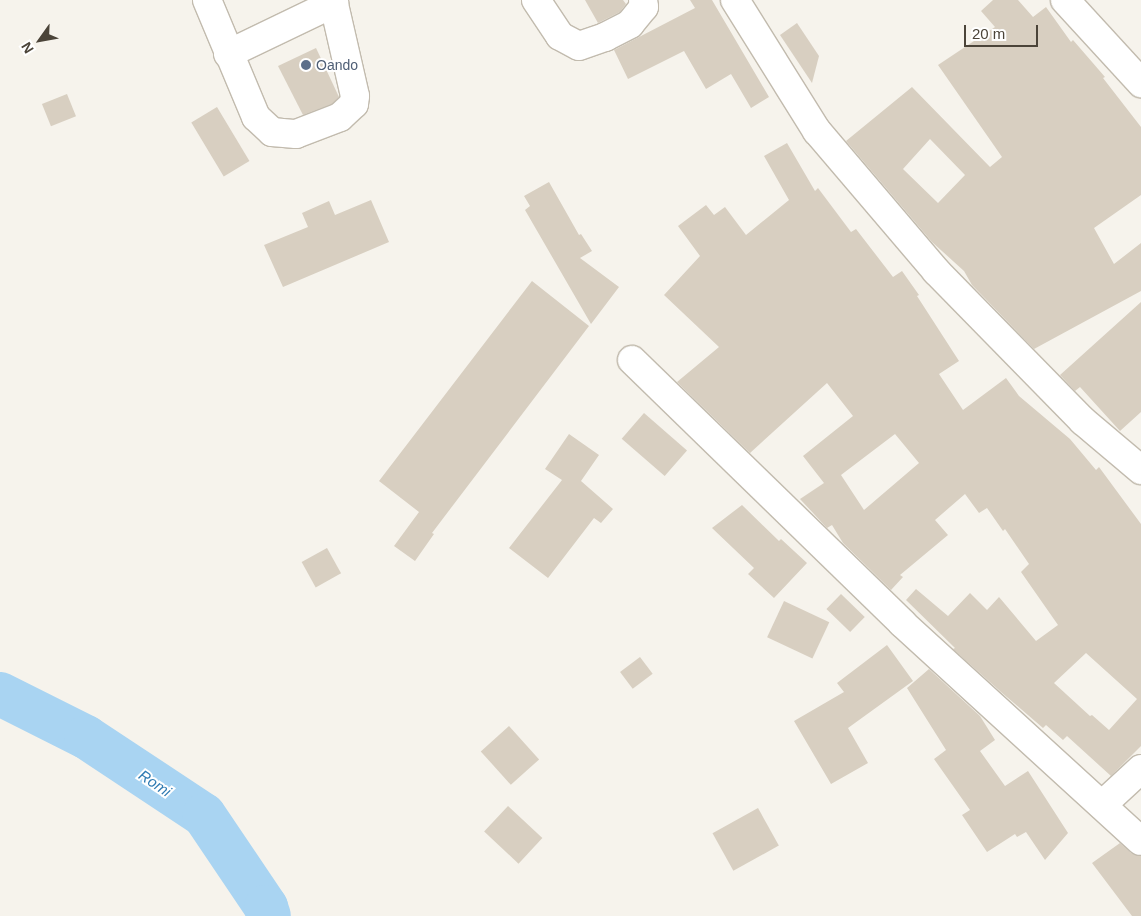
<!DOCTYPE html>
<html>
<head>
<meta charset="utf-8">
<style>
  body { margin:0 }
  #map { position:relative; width:1141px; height:916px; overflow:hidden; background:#f6f3ec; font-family:Arial,sans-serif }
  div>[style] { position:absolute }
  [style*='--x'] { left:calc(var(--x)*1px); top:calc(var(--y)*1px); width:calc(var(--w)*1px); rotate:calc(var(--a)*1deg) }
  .river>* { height:44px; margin:-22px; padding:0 22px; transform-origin:22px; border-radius:22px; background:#a9d4f2 }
  .building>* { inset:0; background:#d8cfc1; transform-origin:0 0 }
  .roads { filter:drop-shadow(1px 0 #c2bbae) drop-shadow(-1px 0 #c2bbae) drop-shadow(0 1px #c2bbae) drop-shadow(0 -1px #c2bbae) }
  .minor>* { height:28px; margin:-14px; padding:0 14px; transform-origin:14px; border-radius:14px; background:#fff }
  .dots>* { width:14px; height:14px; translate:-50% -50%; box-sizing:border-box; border:2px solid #fff; border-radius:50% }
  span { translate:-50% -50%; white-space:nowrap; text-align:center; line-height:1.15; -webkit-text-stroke:4px #fff; paint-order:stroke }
  .service-label { font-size:14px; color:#4e5e75 }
  .left { translate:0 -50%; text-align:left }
  .water-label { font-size:15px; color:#2e7ab2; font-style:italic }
  .north { position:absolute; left:15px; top:15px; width:50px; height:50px; -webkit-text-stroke:4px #fff; paint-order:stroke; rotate:238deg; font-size:14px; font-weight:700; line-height:20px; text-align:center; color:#4b4439 }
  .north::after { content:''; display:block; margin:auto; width:18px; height:22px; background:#4b4439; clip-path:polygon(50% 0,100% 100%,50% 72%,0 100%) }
  .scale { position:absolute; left:964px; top:25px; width:74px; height:22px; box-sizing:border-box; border:2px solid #4b4439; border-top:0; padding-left:6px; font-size:15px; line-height:18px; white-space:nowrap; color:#4b4439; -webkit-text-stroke:4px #fff; paint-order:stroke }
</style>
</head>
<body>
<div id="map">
  <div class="river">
    <div style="--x:0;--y:694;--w:96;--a:26.6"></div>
    <div style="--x:86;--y:737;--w:141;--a:33.5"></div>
    <div style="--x:204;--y:815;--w:111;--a:56"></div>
    <div style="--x:266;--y:907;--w:9;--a:72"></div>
  </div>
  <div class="building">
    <div style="clip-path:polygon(585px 0,623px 0,626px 4px,620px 12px,598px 23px)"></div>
    <div style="clip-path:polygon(690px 0,712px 0,769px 97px,751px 108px,731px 74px,706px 89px,684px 51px,628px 79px,614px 50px,695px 8px)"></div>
    <div style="clip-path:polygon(evenodd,993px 0,1018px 0,1033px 17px,1046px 7px,1071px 42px,1073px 40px,1105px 77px,1103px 78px,1141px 127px,1141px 195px,1094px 228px,1114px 264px,1141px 243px,1141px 291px,1034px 349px,972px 285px,964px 271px,932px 242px,846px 141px,912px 87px,990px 167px,1002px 157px,938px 65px,995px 27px,981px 11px,993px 0,930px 139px,965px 175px,938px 203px,903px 169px,930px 139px)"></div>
    <div style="clip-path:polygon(797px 23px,819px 56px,812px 83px,780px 35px)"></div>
    <div style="clip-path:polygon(316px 48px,339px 97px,332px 104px,303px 115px,278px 66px)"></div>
    <div style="left:67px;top:94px;width:24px;height:27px;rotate:68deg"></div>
    <div style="left:217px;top:107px;width:63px;height:30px;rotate:59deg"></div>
    <div style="clip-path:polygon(evenodd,787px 143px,815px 191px,818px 188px,851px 232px,856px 229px,893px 277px,902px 271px,919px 295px,917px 296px,959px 361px,939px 374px,963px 410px,1006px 378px,1019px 396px,1070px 439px,1096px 470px,1099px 467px,1141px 524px,1141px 746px,1111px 776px,1067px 736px,1063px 740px,1046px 725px,1043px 728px,1001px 692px,953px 649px,955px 648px,906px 600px,916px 589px,948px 616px,970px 593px,987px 610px,999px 597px,1036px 641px,1058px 625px,1021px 572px,1029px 564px,1005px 529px,1003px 531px,987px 508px,979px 513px,965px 494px,935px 520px,948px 535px,900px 575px,903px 577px,891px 590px,843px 543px,832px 525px,827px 528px,800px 499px,824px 483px,803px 456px,853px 416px,827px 383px,750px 453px,677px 382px,719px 347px,664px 295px,700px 256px,678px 226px,706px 205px,714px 215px,725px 207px,746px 235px,789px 200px,764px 156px,787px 143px,895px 434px,919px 463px,864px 510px,841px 475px,895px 434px,787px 143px,1086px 653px,1137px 699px,1109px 730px,1092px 715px,1090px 716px,1054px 683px,1086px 653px)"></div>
    <div style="clip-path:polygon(549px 182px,579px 235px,581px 234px,592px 251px,580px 258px,619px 287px,591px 324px,525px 210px,530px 206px,524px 196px)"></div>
    <div style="clip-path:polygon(371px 200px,389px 242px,283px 287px,264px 245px,308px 227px,302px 213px,329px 201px,335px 215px)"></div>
    <div style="clip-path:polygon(532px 281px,589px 326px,432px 533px,434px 534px,415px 561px,394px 546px,419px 512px,379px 481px)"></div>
    <div style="clip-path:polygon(1141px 302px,1141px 412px,1120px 431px,1080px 387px,1075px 391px,1060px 375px)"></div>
    <div style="left:644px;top:413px;width:57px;height:34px;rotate:41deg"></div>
    <div style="clip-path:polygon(569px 434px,599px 455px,581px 481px,613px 509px,601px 523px,594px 518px,548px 578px,509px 548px,562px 480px,545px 469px)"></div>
    <div style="clip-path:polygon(742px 505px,779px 541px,781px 539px,807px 563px,774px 598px,748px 574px,754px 568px,712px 528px)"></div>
    <div style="left:327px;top:548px;width:29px;height:29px;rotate:61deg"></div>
    <div style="left:841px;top:594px;width:33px;height:21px;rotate:44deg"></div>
    <div style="left:784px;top:601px;width:50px;height:40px;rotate:25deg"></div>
    <div style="clip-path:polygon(887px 645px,913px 681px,848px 728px,868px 763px,831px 784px,794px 721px,844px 692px,837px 683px)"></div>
    <div style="left:640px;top:657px;width:21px;height:25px;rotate:53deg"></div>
    <div style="clip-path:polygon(929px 669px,980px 716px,995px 740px,980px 751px,1005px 786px,1028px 771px,1068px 833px,1045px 860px,1026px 832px,1017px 837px,1015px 834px,987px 852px,962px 815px,970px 810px,934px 759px,946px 750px,907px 688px)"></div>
    <div style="left:509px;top:726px;width:45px;height:38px;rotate:48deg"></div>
    <div style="left:508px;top:806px;width:47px;height:35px;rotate:43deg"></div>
    <div style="left:758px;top:808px;width:43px;height:52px;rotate:61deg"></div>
    <div style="clip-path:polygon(1120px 843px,1131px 853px,1141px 856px,1141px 916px,1132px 916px,1092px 863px)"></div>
  </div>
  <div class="roads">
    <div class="minor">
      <div style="--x:207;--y:0;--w:127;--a:67.3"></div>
      <div style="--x:256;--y:117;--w:22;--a:43"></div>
      <div style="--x:272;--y:132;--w:24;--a:5"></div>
      <div style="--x:296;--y:134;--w:47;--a:-21.1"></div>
      <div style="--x:340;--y:117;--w:19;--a:-43"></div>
      <div style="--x:354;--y:104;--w:8;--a:-83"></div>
      <div style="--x:355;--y:96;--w:98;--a:-102.9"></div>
      <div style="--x:536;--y:0;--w:43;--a:56.3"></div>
      <div style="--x:560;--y:36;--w:21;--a:28"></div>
      <div style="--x:579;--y:46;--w:28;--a:-19"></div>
      <div style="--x:605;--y:37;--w:28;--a:-27"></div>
      <div style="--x:630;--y:24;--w:22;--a:-51"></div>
      <div style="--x:644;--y:7;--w:7;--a:-98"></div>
      <div style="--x:735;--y:0;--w:155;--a:58"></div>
      <div style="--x:817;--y:131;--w:184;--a:49.6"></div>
      <div style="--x:936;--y:271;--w:210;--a:45.6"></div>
      <div style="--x:1083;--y:421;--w:76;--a:40.2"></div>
      <div style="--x:1065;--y:0;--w:113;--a:47.5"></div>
      <div style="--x:228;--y:54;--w:118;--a:-25.7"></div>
      <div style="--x:632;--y:360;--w:377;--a:44.2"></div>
      <div style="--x:902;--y:623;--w:323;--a:42.4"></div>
      <div style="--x:1102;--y:805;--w:53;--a:-42.7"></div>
    </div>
  </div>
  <div class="dots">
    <div style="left:306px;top:65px;background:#5c6f8a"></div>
  </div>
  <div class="service-label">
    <span class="left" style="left:316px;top:65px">Oando</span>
  </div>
  <div class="water-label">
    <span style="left:155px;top:783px;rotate:34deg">Romi</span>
  </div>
  <div class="north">N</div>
  <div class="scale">20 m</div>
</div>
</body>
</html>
